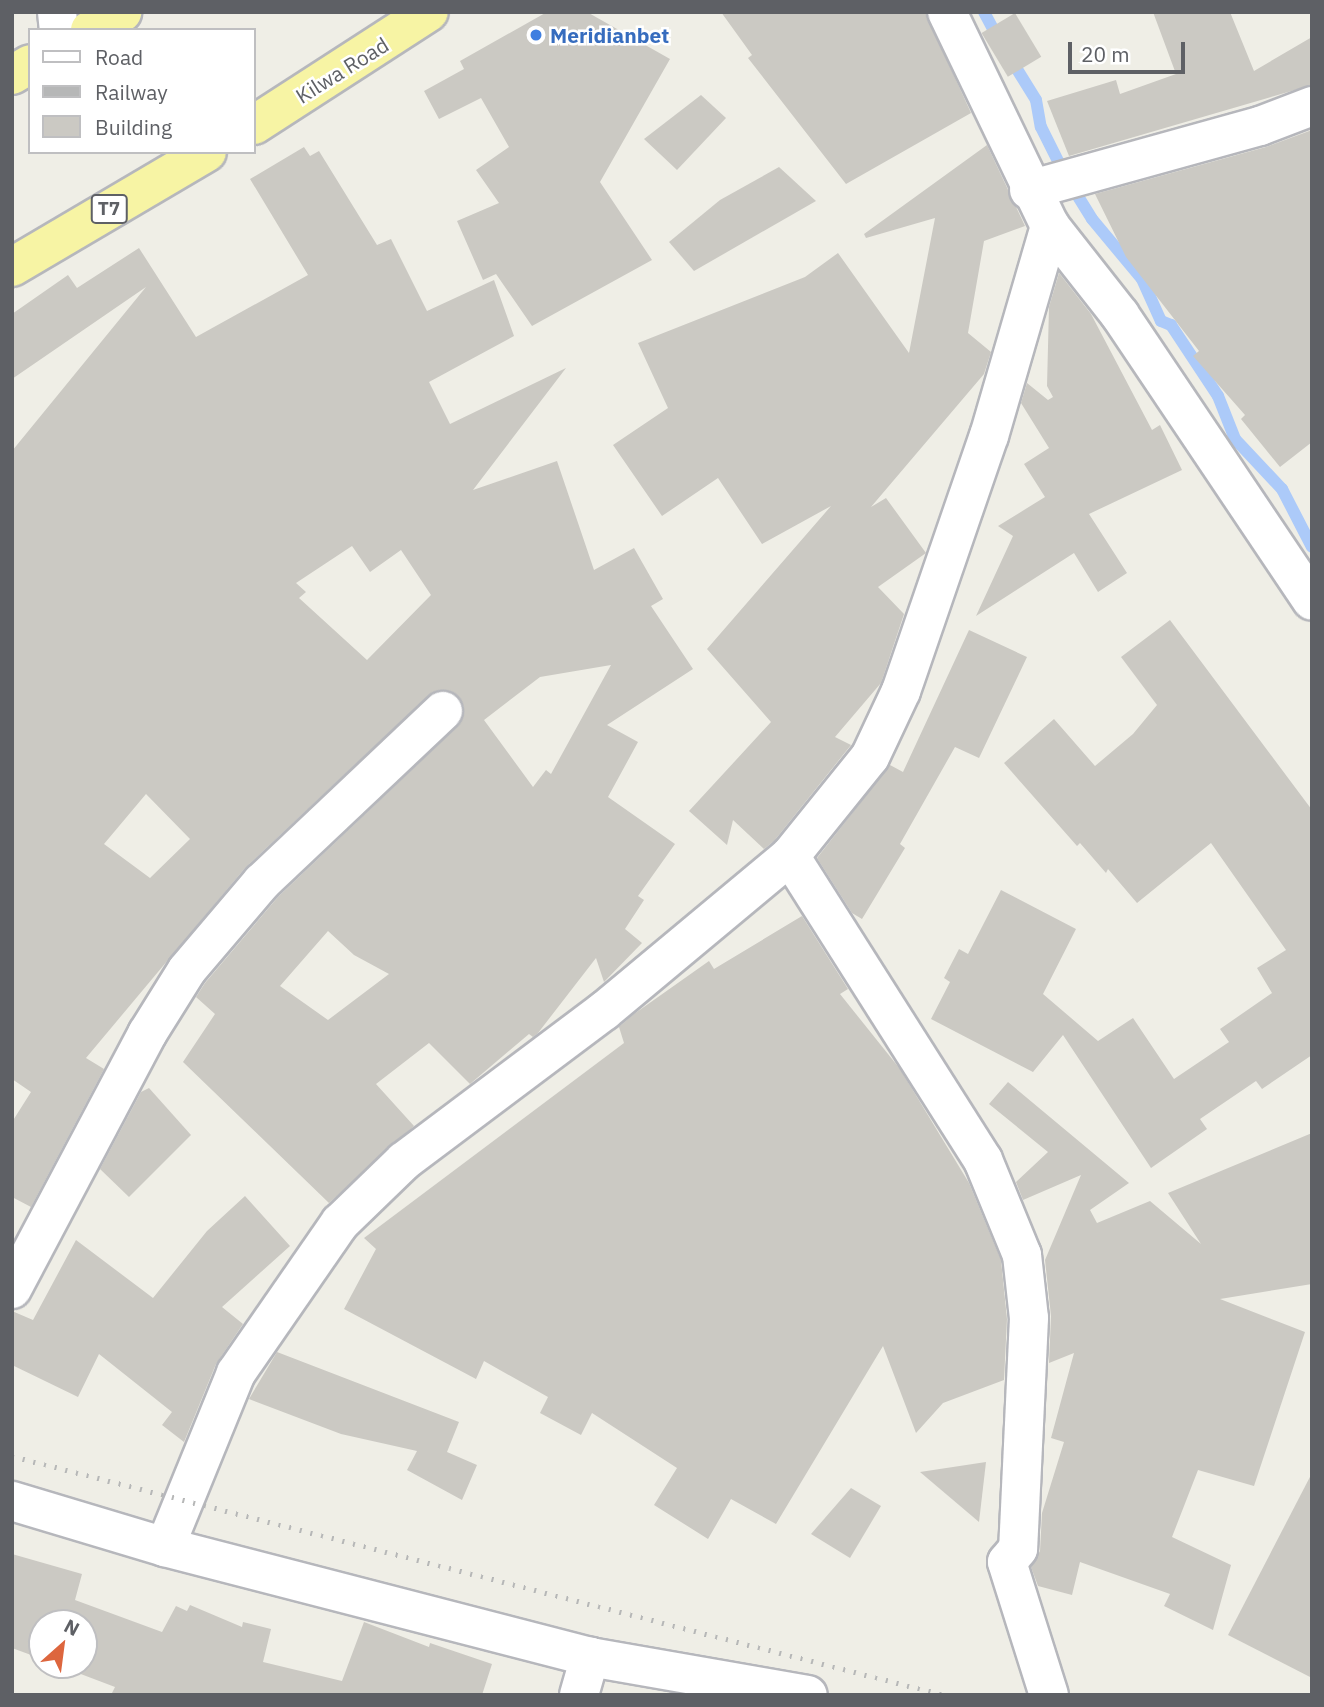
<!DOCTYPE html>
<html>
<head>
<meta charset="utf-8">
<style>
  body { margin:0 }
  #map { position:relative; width:1324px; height:1707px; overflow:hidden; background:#efeee6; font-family:"IBM Plex Sans",sans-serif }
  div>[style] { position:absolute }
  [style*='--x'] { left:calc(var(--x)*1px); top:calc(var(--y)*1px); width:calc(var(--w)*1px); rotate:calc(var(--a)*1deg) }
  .stream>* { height:12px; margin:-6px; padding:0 6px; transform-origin:6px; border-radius:6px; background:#accaf9 }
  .building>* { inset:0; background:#cbc9c3; transform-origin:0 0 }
  .roads { filter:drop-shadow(2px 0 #b6b7bc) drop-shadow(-2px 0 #b6b7bc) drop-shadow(0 2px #b6b7bc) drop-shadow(0 -2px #b6b7bc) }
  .minor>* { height:38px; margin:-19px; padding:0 19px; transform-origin:19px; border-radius:19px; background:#fff }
  .trunk>* { height:38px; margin:-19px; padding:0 19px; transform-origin:19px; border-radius:19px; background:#f7f4a4 }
  .rail>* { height:5px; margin-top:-2.5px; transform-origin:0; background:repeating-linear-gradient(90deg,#b6b7b7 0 2px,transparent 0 11px) }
  .dots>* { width:19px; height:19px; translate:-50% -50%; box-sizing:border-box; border:4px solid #fff; border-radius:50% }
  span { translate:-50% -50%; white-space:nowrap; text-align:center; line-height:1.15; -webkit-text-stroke:5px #fff; paint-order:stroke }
  .shield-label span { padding:2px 5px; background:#fff; border:2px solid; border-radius:5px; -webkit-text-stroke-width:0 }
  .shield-label { font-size:19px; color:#5e6065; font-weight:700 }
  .shop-label { font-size:21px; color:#366cbe; font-weight:700 }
  .left { translate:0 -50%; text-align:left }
  .street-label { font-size:21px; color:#5e6065 }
  .frame { position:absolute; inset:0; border:14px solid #5e6065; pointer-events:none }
  .legend { position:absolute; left:28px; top:28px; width:228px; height:126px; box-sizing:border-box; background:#fff; border:2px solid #bfbfc1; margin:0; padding:9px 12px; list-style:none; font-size:21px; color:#5e6065 }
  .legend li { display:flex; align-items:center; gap:14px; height:35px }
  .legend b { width:35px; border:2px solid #bfbfc1 }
  .north { position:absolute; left:28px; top:1609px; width:70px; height:70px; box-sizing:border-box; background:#fff; border:2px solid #bfbfc1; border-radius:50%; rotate:28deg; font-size:19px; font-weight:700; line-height:28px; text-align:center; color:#5e6065 }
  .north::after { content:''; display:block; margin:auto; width:24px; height:32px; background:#dd663e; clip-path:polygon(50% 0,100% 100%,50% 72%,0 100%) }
  .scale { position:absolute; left:1068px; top:42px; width:117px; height:32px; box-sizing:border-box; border:4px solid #5e6065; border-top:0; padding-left:9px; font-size:21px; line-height:24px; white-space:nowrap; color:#5e6065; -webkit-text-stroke:5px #fff; paint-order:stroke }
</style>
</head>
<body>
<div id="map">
  <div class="stream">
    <div style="--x:984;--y:12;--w:32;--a:62"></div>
    <div style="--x:1010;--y:58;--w:49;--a:58.2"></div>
    <div style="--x:1036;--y:100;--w:27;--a:80"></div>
    <div style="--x:1041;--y:127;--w:56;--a:63.4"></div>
    <div style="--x:1066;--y:177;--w:49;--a:58.2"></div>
    <div style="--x:1092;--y:219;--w:78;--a:50.2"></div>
    <div style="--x:1142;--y:279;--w:46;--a:65.7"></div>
    <div style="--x:1161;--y:321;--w:11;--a:22"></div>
    <div style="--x:1171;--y:325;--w:85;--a:56.5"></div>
    <div style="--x:1218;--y:396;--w:46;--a:68.4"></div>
    <div style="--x:1235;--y:439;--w:69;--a:46.8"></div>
    <div style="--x:1282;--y:489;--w:65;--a:62.7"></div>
  </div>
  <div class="building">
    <div style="clip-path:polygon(547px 12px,587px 12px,670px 59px,600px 182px,652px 260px,532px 326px,496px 274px,483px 280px,457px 221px,499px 203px,476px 170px,509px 147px,481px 98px,439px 119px,424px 91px,464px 69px,460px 61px)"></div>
    <div style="clip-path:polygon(721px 12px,925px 12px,971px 113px,846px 184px,748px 58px,752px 55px)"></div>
    <div style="clip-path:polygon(1153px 12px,1230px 12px,1254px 71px,1312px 37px,1312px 85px,1069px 156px,1047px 101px,1116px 80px,1120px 94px,1176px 74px)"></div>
    <div style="left:1015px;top:13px;width:51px;height:39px;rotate:59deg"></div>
    <div style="clip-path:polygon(701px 95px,726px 118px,677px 170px,644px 139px)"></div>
    <div style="clip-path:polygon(1312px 130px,1312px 442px,1280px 467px,1241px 419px,1245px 415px,1193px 356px,1199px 351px,1126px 257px,1095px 194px,1266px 147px)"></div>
    <div style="clip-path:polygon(987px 145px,1025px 226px,984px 241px,968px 333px,991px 352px,984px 374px,871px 507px,886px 498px,926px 553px,878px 587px,904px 614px,881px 683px,835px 737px,851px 745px,774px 841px,764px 849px,733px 820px,727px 845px,689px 811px,771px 722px,707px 649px,831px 506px,762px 544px,718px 478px,662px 516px,613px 445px,668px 408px,638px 343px,805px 277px,838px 253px,909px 353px,935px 218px,866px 238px,864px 234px)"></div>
    <div style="clip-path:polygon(evenodd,304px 147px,310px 156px,319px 151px,377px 245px,391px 239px,427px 311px,494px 280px,514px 336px,429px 382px,450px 424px,566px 368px,473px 490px,557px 461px,594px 570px,634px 548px,663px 599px,651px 606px,693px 669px,607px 725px,638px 742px,608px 797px,675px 844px,638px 896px,644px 900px,625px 929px,642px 943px,604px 982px,596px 958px,538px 1033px,533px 1037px,529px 1034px,470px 1084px,429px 1043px,376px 1084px,414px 1126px,329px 1203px,183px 1062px,215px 1014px,196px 997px,205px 983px,278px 897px,458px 726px,464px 707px,458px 696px,439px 690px,429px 695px,245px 868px,86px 1058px,104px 1069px,31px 1207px,12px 1197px,12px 1122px,31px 1092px,12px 1079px,12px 451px,146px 287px,12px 379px,12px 314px,68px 275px,77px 288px,139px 248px,196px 337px,308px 275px,250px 179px,304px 147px,352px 546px,370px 572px,401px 550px,431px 595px,367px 660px,299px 598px,306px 592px,296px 583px,352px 546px,304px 147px,611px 665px,551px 774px,546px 770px,533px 787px,484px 720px,540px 677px,611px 665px,304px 147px,146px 794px,190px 839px,150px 878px,104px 844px,146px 794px,304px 147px,328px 931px,354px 955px,389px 974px,328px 1020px,280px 986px,328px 931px)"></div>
    <div style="clip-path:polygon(779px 167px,816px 201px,694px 271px,669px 242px,720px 200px)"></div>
    <div style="clip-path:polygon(1059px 273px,1091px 314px,1152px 430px,1160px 425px,1182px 470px,1089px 514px,1127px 573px,1098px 592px,1074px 553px,976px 616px,1013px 536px,998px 526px,1045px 497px,1024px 464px,1049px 448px,1021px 403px,1027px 383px,1048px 400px,1053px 397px,1047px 386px,1049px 307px)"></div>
    <div style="clip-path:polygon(1170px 620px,1312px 810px,1312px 1055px,1262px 1089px,1256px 1081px,1200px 1119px,1207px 1129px,1151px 1168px,1063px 1035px,1033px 1072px,931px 1019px,950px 982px,944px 978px,959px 949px,968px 954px,1001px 890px,1076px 929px,1043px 994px,1098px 1041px,1133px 1018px,1174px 1079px,1229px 1042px,1220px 1029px,1272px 993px,1257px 968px,1286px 950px,1211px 843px,1137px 903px,1108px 869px,1106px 873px,1080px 843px,1077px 846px,1004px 763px,1054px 719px,1095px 766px,1133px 734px,1157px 705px,1121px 657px)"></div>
    <div style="clip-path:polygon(969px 630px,1027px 657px,979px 758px,955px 747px,900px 844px,905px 848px,862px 919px,852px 913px,817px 858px,890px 765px,903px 772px)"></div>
    <div style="clip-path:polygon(802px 916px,848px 989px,840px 994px,900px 1069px,969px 1183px,1001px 1260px,1007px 1319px,1004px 1380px,943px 1403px,916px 1433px,883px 1346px,776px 1524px,731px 1499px,708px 1539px,654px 1505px,677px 1468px,592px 1413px,581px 1435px,540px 1413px,548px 1397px,484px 1361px,476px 1379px,344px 1309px,376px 1249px,364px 1238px,624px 1043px,619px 1027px,634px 1014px,709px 961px,714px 969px)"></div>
    <div style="clip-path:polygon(1008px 1082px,1129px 1183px,1090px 1210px,1097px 1223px,1150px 1201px,1201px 1244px,1168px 1193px,1312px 1133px,1312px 1284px,1220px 1299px,1305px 1332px,1254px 1486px,1198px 1470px,1172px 1537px,1231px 1565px,1213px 1630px,1164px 1606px,1170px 1594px,1080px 1562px,1072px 1595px,1038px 1586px,1031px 1567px,1040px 1551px,1042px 1513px,1064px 1442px,1051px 1438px,1074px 1353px,1049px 1363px,1051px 1316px,1045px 1260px,1081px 1175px,1023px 1200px,1016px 1182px,1048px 1152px,989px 1104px)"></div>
    <div style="clip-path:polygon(149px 1088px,191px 1135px,129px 1197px,100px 1169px,141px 1092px)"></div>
    <div style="clip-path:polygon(245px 1196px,290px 1246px,222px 1307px,243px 1324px,216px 1364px,184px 1442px,162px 1425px,172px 1412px,99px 1354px,78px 1397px,12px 1365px,12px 1311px,33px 1320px,76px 1240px,153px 1298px,207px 1231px)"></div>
    <div style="clip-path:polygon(277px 1352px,459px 1422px,447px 1452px,477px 1465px,462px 1500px,407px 1470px,417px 1451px,341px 1434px,249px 1399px)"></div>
    <div style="clip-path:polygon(986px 1462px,979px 1522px,920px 1472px)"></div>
    <div style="clip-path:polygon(1312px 1473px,1312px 1678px,1228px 1635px)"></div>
    <div style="clip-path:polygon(851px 1488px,881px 1506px,850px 1558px,811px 1534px)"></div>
    <div style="clip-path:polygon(12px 1554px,82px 1574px,75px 1600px,162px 1632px,176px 1606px,187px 1611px,190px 1605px,242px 1627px,243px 1622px,271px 1629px,263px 1662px,342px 1681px,364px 1622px,429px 1647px,430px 1643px,492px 1664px,482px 1695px,111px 1695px,115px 1687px,57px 1665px,84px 1665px,84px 1623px,42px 1623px,42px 1659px,12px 1648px)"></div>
  </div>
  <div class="roads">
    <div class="minor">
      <div style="--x:57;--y:12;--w:18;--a:84"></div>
      <div style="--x:947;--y:12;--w:237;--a:64.3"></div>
      <div style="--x:1050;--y:226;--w:113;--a:51.8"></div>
      <div style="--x:1120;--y:315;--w:344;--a:56.1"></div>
      <div style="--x:1029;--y:190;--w:240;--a:-15.5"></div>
      <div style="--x:1260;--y:126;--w:56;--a:-21"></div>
      <div style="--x:790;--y:856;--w:360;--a:57.6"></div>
      <div style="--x:983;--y:1160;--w:103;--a:67.7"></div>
      <div style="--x:1022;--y:1255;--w:63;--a:83.7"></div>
      <div style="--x:1029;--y:1318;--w:231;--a:92.7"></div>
      <div style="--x:1018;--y:1549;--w:17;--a:130"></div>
      <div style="--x:1007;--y:1562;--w:139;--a:72.5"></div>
      <div style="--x:12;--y:1289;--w:289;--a:-62.1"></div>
      <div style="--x:147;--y:1034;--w:75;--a:-58"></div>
      <div style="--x:187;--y:970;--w:116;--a:-49.6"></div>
      <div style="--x:262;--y:882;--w:249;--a:-43.4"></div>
      <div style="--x:12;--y:1501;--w:160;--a:16.7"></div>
      <div style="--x:165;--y:1547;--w:439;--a:14.5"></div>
      <div style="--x:590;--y:1657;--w:221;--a:9.9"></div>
      <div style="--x:165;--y:1547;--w:188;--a:-67.8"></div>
      <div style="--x:236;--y:1373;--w:183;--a:-55.3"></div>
      <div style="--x:340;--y:1223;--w:89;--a:-44.1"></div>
      <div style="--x:404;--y:1161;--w:250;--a:-36.9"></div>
      <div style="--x:604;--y:1011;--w:242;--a:-39.8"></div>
      <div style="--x:790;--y:856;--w:127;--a:-51.1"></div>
      <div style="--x:870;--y:757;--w:73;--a:-64.8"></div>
      <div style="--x:901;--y:691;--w:270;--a:-71"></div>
      <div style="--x:989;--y:436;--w:219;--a:-73.8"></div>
      <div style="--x:579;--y:1695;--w:40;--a:-74"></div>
    </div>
    <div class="trunk">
      <div style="--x:90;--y:30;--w:37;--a:-29"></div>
      <div style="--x:12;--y:75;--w:21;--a:-31"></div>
      <div style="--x:254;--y:125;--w:208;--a:-32.9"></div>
      <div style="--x:12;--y:267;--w:226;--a:-30.5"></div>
    </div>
  </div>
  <div class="rail">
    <div style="--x:12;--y:1456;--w:962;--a:14.38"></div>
  </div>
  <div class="dots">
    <div style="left:536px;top:35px;background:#3f7fe0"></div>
  </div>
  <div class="shield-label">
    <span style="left:109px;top:209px">T7</span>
  </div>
  <div class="shop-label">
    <span class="left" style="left:550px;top:35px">Meridianbet</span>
  </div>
  <div class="street-label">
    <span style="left:342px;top:70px;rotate:-32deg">Kilwa Road</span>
  </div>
  <div class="frame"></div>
  <ul class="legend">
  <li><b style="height:9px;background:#fff"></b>Road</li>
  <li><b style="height:9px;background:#b6b7b7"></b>Railway</li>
  <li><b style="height:19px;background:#cbc9c3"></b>Building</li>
  </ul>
  <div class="north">N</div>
  <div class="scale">20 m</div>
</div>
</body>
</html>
